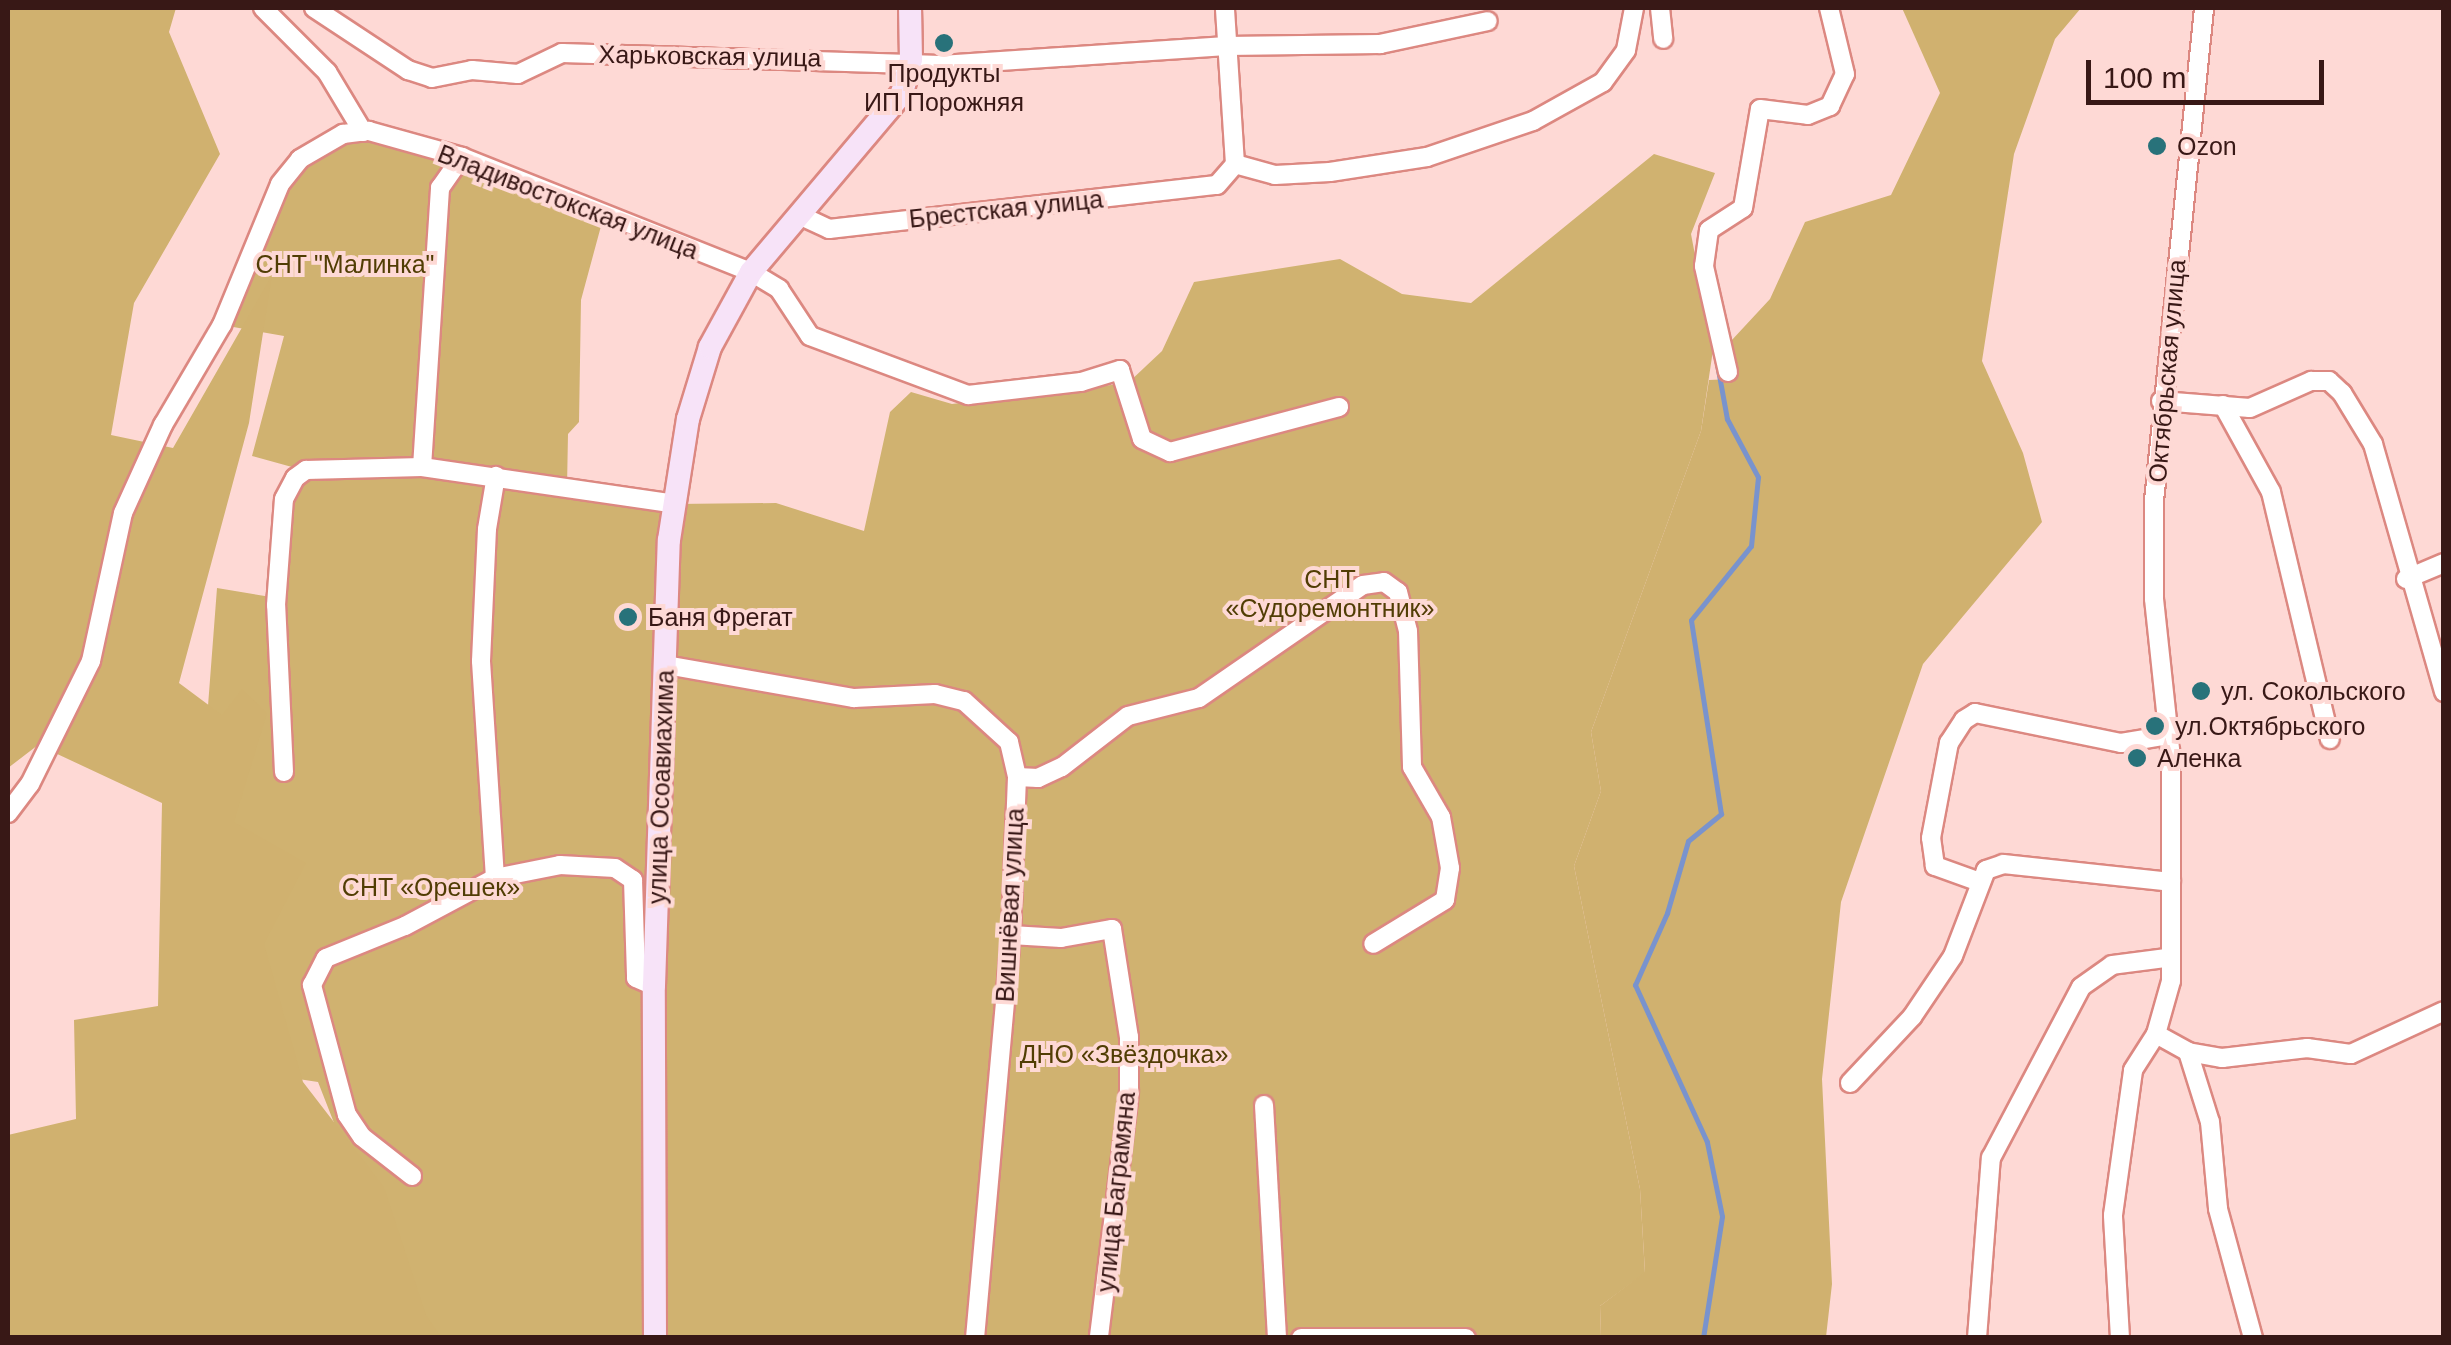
<!DOCTYPE html>
<html>
<head>
<meta charset="utf-8">
<style>
  body { margin:0 }
  #map { position:relative; width:2451px; height:1345px; overflow:hidden; background:#fed9d5; font-family:Arial,sans-serif }
  div>[style] { position:absolute }
  [style*='--x'] { left:calc(var(--x)*1px); top:calc(var(--y)*1px); width:calc(var(--w)*1px); rotate:calc(var(--a)*1deg) }
  .green>* { inset:0; background:#d0b270 }
  .forest>* { inset:0; background:#d0b16f }
  .stream>* { height:5px; margin:-2.5px; padding:0 2.5px; transform-origin:2.5px; border-radius:2.5px; background:#7993cd }
  .roads { filter:drop-shadow(2px 0 #dc8881) drop-shadow(-2px 0 #dc8881) drop-shadow(0 2px #dc8881) drop-shadow(0 -2px #dc8881) }
  .street>* { height:18px; margin:-9px; padding:0 9px; transform-origin:9px; border-radius:9px; background:#fff }
  .secondary>* { height:22px; margin:-11px; padding:0 11px; transform-origin:11px; border-radius:11px; background:#f7e3f8 }
  .dots>* { width:28px; height:28px; translate:-50% -50%; box-sizing:border-box; border:5px solid #fed9d5; border-radius:50% }
  span { translate:-50% -50%; white-space:nowrap; text-align:center; line-height:1.15; -webkit-text-stroke:8px #fed9d5; paint-order:stroke }
  .street-label { font-size:25px; color:#381816 }
  .poi-label { font-size:25px; color:#381816 }
  .left { translate:0 -50%; text-align:left }
  .park-label { font-size:25px; color:#513d04 }
  .frame { position:absolute; inset:0; border:10px solid #381816; pointer-events:none }
  .scale { position:absolute; left:2086px; top:60px; width:238px; height:45px; box-sizing:border-box; border:5px solid #381816; border-top:0; padding-left:12px; font-size:30px; line-height:35px; white-space:nowrap; color:#381816; -webkit-text-stroke:8px #fed9d5; paint-order:stroke }
</style>
</head>
<body>
<div id="map">
  <div class="green">
    <div style="clip-path:polygon(369px 131px,604px 215px,581px 300px,579px 422px,568px 434px,567px 487px,675px 504px,776px 503px,864px 531px,890px 412px,911px 392px,952px 404px,1128px 383px,1162px 351px,1194px 282px,1340px 259px,1402px 294px,1471px 303px,1654px 154px,1715px 173px,1691px 234px,1713px 350px,1701px 431px,1591px 732px,1601px 791px,1574px 866px,1640px 1189px,1645px 1273px,1600px 1306px,1601px 1337px,418px 1337px,318px 1082px,200px 1064px,206px 732px,217px 588px,277px 598px,295px 478px,292px 467px,252px 456px,284px 336px,222px 325px,300px 159px)"></div>
  </div>
  <div class="forest">
    <div style="clip-path:polygon(8px 8px,176px 8px,169px 32px,220px 154px,134px 303px,111px 435px,173px 448px,272px 275px,249px 423px,179px 683px,222px 715px,242px 689px,267px 713px,234px 822px,306px 863px,264px 944px,303px 1082px,384px 1187px,426px 1315px,441px 1337px,8px 1337px,8px 1135px,76px 1119px,74px 1020px,158px 1006px,162px 803px,38px 745px,8px 768px)"></div>
    <div style="clip-path:polygon(1902px 8px,2081px 8px,2055px 39px,2014px 154px,1982px 361px,2023px 453px,2042px 522px,1923px 664px,1841px 902px,1822px 1079px,1832px 1284px,1826px 1337px,1601px 1337px,1600px 1306px,1645px 1272px,1640px 1189px,1574px 866px,1601px 791px,1591px 732px,1701px 431px,1709px 380px,1733px 379px,1731px 341px,1770px 299px,1805px 222px,1891px 195px,1940px 93px)"></div>
  </div>
  <div class="stream">
    <div style="--x:1703;--y:1338;--w:123;--a:-81.1"></div>
    <div style="--x:1722;--y:1216;--w:76;--a:-101.5"></div>
    <div style="--x:1707;--y:1142;--w:173;--a:-114.6"></div>
    <div style="--x:1635;--y:985;--w:79;--a:-66"></div>
    <div style="--x:1667;--y:913;--w:75;--a:-73.7"></div>
    <div style="--x:1688;--y:841;--w:43;--a:-39.3"></div>
    <div style="--x:1721;--y:814;--w:196;--a:-98.8"></div>
    <div style="--x:1691;--y:620;--w:95;--a:-51"></div>
    <div style="--x:1751;--y:546;--w:69;--a:-84.2"></div>
    <div style="--x:1758;--y:477;--w:66;--a:-118.1"></div>
    <div style="--x:1727;--y:419;--w:56;--a:-100.3"></div>
  </div>
  <div class="roads">
    <div class="street">
      <div style="--x:263;--y:8;--w:91;--a:45"></div>
      <div style="--x:327;--y:72;--w:70;--a:59"></div>
      <div style="--x:314;--y:8;--w:113;--a:33.4"></div>
      <div style="--x:408;--y:70;--w:25;--a:18"></div>
      <div style="--x:432;--y:78;--w:41;--a:-11.3"></div>
      <div style="--x:472;--y:70;--w:46;--a:5"></div>
      <div style="--x:518;--y:74;--w:49;--a:-25.5"></div>
      <div style="--x:562;--y:53;--w:379;--a:1.8"></div>
      <div style="--x:941;--y:65;--w:286;--a:-3.8"></div>
      <div style="--x:1226;--y:46;--w:154;--a:-0.7"></div>
      <div style="--x:1380;--y:44;--w:110;--a:-12"></div>
      <div style="--x:1660;--y:8;--w:31;--a:84"></div>
      <div style="--x:1235;--y:164;--w:41;--a:15.4"></div>
      <div style="--x:1275;--y:175;--w:55;--a:-3.1"></div>
      <div style="--x:1330;--y:172;--w:98;--a:-8.8"></div>
      <div style="--x:1427;--y:157;--w:112;--a:-18.8"></div>
      <div style="--x:1533;--y:121;--w:80;--a:-29.1"></div>
      <div style="--x:1603;--y:82;--w:39;--a:-54"></div>
      <div style="--x:1626;--y:50;--w:43;--a:-79.2"></div>
      <div style="--x:799;--y:215;--w:33;--a:25"></div>
      <div style="--x:829;--y:229;--w:390;--a:-6.5"></div>
      <div style="--x:1217;--y:185;--w:28;--a:-49"></div>
      <div style="--x:1235;--y:164;--w:156;--a:-93.7"></div>
      <div style="--x:1728;--y:372;--w:109;--a:-102.8"></div>
      <div style="--x:1704;--y:266;--w:36;--a:-82"></div>
      <div style="--x:1709;--y:230;--w:40;--a:-32.9"></div>
      <div style="--x:1743;--y:208;--w:100;--a:-80.3"></div>
      <div style="--x:1760;--y:109;--w:48;--a:7.1"></div>
      <div style="--x:1808;--y:115;--w:24;--a:-22"></div>
      <div style="--x:1830;--y:106;--w:35;--a:-65"></div>
      <div style="--x:1845;--y:74;--w:68;--a:-103.6"></div>
      <div style="--x:2161;--y:401;--w:89;--a:4.5"></div>
      <div style="--x:2250;--y:408;--w:67;--a:-23.9"></div>
      <div style="--x:2311;--y:381;--w:18;--a:0"></div>
      <div style="--x:2329;--y:381;--w:18;--a:43"></div>
      <div style="--x:2342;--y:393;--w:60;--a:58.7"></div>
      <div style="--x:2373;--y:444;--w:258;--a:74"></div>
      <div style="--x:2223;--y:405;--w:99;--a:61.1"></div>
      <div style="--x:2271;--y:492;--w:254;--a:76.6"></div>
      <div style="--x:422;--y:467;--w:280;--a:-86.3"></div>
      <div style="--x:440;--y:188;--w:38;--a:-55"></div>
      <div style="--x:2406;--y:579;--w:41;--a:-22.8"></div>
      <div style="--x:666;--y:665;--w:191;--a:10"></div>
      <div style="--x:854;--y:698;--w:81;--a:-2.8"></div>
      <div style="--x:935;--y:694;--w:30;--a:14"></div>
      <div style="--x:964;--y:701;--w:61;--a:42.3"></div>
      <div style="--x:1009;--y:742;--w:36;--a:77"></div>
      <div style="--x:1017;--y:777;--w:158;--a:92.2"></div>
      <div style="--x:1011;--y:935;--w:405;--a:95.1"></div>
      <div style="--x:284;--y:772;--w:167;--a:-92.7"></div>
      <div style="--x:276;--y:605;--w:106;--a:-85.7"></div>
      <div style="--x:284;--y:499;--w:24;--a:-62"></div>
      <div style="--x:295;--y:478;--w:14;--a:-36"></div>
      <div style="--x:306;--y:470;--w:116;--a:-1.5"></div>
      <div style="--x:422;--y:467;--w:256;--a:8.3"></div>
      <div style="--x:1017;--y:777;--w:21;--a:3"></div>
      <div style="--x:1038;--y:778;--w:26;--a:-25"></div>
      <div style="--x:1062;--y:767;--w:83;--a:-37.7"></div>
      <div style="--x:1128;--y:716;--w:73;--a:-14.2"></div>
      <div style="--x:1199;--y:698;--w:199;--a:-34.6"></div>
      <div style="--x:1363;--y:585;--w:21;--a:-8"></div>
      <div style="--x:1384;--y:582;--w:17;--a:36"></div>
      <div style="--x:1398;--y:592;--w:40;--a:75.6"></div>
      <div style="--x:1408;--y:631;--w:136;--a:88.3"></div>
      <div style="--x:1412;--y:767;--w:58;--a:59.9"></div>
      <div style="--x:1441;--y:817;--w:52;--a:80"></div>
      <div style="--x:1450;--y:868;--w:32;--a:99"></div>
      <div style="--x:1445;--y:900;--w:84;--a:148.6"></div>
      <div style="--x:8;--y:813;--w:36;--a:-53"></div>
      <div style="--x:30;--y:784;--w:137;--a:-63.6"></div>
      <div style="--x:91;--y:661;--w:151;--a:-77.8"></div>
      <div style="--x:123;--y:513;--w:97;--a:-65.6"></div>
      <div style="--x:163;--y:425;--w:116;--a:-59.5"></div>
      <div style="--x:222;--y:325;--w:152;--a:-67.6"></div>
      <div style="--x:280;--y:184;--w:32;--a:-51"></div>
      <div style="--x:300;--y:159;--w:50;--a:-30.2"></div>
      <div style="--x:343;--y:134;--w:26;--a:-7"></div>
      <div style="--x:369;--y:131;--w:97;--a:15.6"></div>
      <div style="--x:462;--y:157;--w:311;--a:21.7"></div>
      <div style="--x:751;--y:272;--w:33;--a:31"></div>
      <div style="--x:779;--y:289;--w:56;--a:56.6"></div>
      <div style="--x:810;--y:336;--w:169;--a:20.5"></div>
      <div style="--x:968;--y:395;--w:114;--a:-6.6"></div>
      <div style="--x:1081;--y:382;--w:41;--a:-17.1"></div>
      <div style="--x:1120;--y:370;--w:72;--a:72.3"></div>
      <div style="--x:1142;--y:439;--w:31;--a:25"></div>
      <div style="--x:1170;--y:452;--w:175;--a:-14.9"></div>
      <div style="--x:495;--y:878;--w:217;--a:-93.7"></div>
      <div style="--x:481;--y:661;--w:132;--a:-87.4"></div>
      <div style="--x:487;--y:529;--w:54;--a:-80.4"></div>
      <div style="--x:1977;--y:881;--w:45;--a:-160.3"></div>
      <div style="--x:1935;--y:866;--w:28;--a:-98"></div>
      <div style="--x:1931;--y:838;--w:97;--a:-79.3"></div>
      <div style="--x:1949;--y:743;--w:27;--a:-57"></div>
      <div style="--x:1964;--y:720;--w:13;--a:-32"></div>
      <div style="--x:1975;--y:713;--w:149;--a:11.6"></div>
      <div style="--x:2121;--y:743;--w:49;--a:-9.5"></div>
      <div style="--x:1011;--y:935;--w:50;--a:3.4"></div>
      <div style="--x:1061;--y:938;--w:52;--a:-10"></div>
      <div style="--x:1112;--y:929;--w:109;--a:81.1"></div>
      <div style="--x:1129;--y:1037;--w:55;--a:90"></div>
      <div style="--x:1129;--y:1092;--w:248;--a:97"></div>
      <div style="--x:2156;--y:1034;--w:37;--a:29"></div>
      <div style="--x:2188;--y:1052;--w:35;--a:10"></div>
      <div style="--x:2222;--y:1058;--w:86;--a:-6.7"></div>
      <div style="--x:2307;--y:1048;--w:44;--a:7.8"></div>
      <div style="--x:2351;--y:1054;--w:102;--a:-24.8"></div>
      <div style="--x:2188;--y:1052;--w:73;--a:72.6"></div>
      <div style="--x:2210;--y:1122;--w:87;--a:84.7"></div>
      <div style="--x:2218;--y:1209;--w:134;--a:74.8"></div>
      <div style="--x:1850;--y:1083;--w:91;--a:-46.8"></div>
      <div style="--x:1912;--y:1017;--w:73;--a:-56.1"></div>
      <div style="--x:1953;--y:956;--w:92;--a:-69"></div>
      <div style="--x:1986;--y:870;--w:18;--a:-19"></div>
      <div style="--x:2003;--y:864;--w:169;--a:6.1"></div>
      <div style="--x:1264;--y:1105;--w:233;--a:86.8"></div>
      <div style="--x:412;--y:1176;--w:63;--a:-142"></div>
      <div style="--x:362;--y:1137;--w:27;--a:-124"></div>
      <div style="--x:347;--y:1115;--w:135;--a:-105.1"></div>
      <div style="--x:312;--y:985;--w:30;--a:-63"></div>
      <div style="--x:326;--y:958;--w:85;--a:-22.1"></div>
      <div style="--x:405;--y:926;--w:102;--a:-28.1"></div>
      <div style="--x:495;--y:878;--w:66;--a:-11.3"></div>
      <div style="--x:560;--y:865;--w:55;--a:3.1"></div>
      <div style="--x:615;--y:868;--w:22;--a:34"></div>
      <div style="--x:633;--y:880;--w:98;--a:88.2"></div>
      <div style="--x:636;--y:978;--w:20;--a:24"></div>
      <div style="--x:1301;--y:1338;--w:165;--a:0"></div>
      <div style="--x:1977;--y:1338;--w:181;--a:-85.6"></div>
      <div style="--x:1991;--y:1158;--w:193;--a:-62.2"></div>
      <div style="--x:2081;--y:987;--w:38;--a:-35"></div>
      <div style="--x:2112;--y:965;--w:54;--a:-7.4"></div>
      <div style="--x:2120;--y:1338;--w:123;--a:-93.3"></div>
      <div style="--x:2113;--y:1215;--w:146;--a:-82.1"></div>
      <div style="--x:2133;--y:1070;--w:43;--a:-57.4"></div>
      <div style="--x:2156;--y:1034;--w:55;--a:-74.2"></div>
      <div style="--x:2171;--y:981;--w:223;--a:-90"></div>
      <div style="--x:2171;--y:758;--w:160;--a:-96.1"></div>
      <div style="--x:2154;--y:599;--w:98;--a:-90"></div>
      <div style="--x:2154;--y:501;--w:496;--a:-84.2"></div>
    </div>
    <div class="secondary">
      <div style="--x:655;--y:1338;--w:352;--a:-90.2"></div>
      <div style="--x:654;--y:986;--w:446;--a:-88.1"></div>
      <div style="--x:669;--y:540;--w:122;--a:-81.1"></div>
      <div style="--x:688;--y:419;--w:75;--a:-73"></div>
      <div style="--x:710;--y:347;--w:85;--a:-61.3"></div>
      <div style="--x:751;--y:272;--w:234;--a:-49.8"></div>
      <div style="--x:902;--y:93;--w:35;--a:-75"></div>
      <div style="--x:911;--y:59;--w:51;--a:-91.1"></div>
    </div>
  </div>
  <div class="dots">
    <div style="left:944px;top:43px;background:#28727a"></div>
    <div style="left:2157px;top:146px;background:#28727a"></div>
    <div style="left:628px;top:617px;background:#28727a"></div>
    <div style="left:2201px;top:691px;background:#28727a"></div>
    <div style="left:2155px;top:726px;background:#28727a"></div>
    <div style="left:2137px;top:758px;background:#28727a"></div>
  </div>
  <div class="street-label">
    <span style="left:710px;top:56px;rotate:1deg">Харьковская улица</span>
    <span style="left:568px;top:202px;rotate:21deg">Владивостокская улица</span>
    <span style="left:1006px;top:209px;rotate:-6deg">Брестская улица</span>
    <span style="left:2167px;top:371px;rotate:-85deg">Октябрьская улица</span>
    <span style="left:661px;top:787px;rotate:-88deg">улица Осоавиахима</span>
    <span style="left:1010px;top:905px;rotate:-87deg">Вишнёвая улица</span>
    <span style="left:1116px;top:1192px;rotate:-84deg">улица Баграмяна</span>
  </div>
  <div class="poi-label">
    <span style="left:944px;top:88px">Продукты<br>ИП Порожняя</span>
    <span class="left" style="left:2177px;top:146px">Ozon</span>
    <span class="left" style="left:648px;top:617px">Баня Фрегат</span>
    <span class="left" style="left:2221px;top:691px">ул. Сокольского</span>
    <span class="left" style="left:2175px;top:726px">ул.Октябрьского</span>
    <span class="left" style="left:2157px;top:758px">Аленка</span>
  </div>
  <div class="park-label">
    <span style="left:345px;top:264px">СНТ "Малинка"</span>
    <span style="left:1330px;top:594px">СНТ<br>«Судоремонтник»</span>
    <span style="left:431px;top:887px">СНТ «Орешек»</span>
    <span style="left:1124px;top:1054px">ДНО «Звёздочка»</span>
  </div>
  <div class="frame"></div>
  <div class="scale">100 m</div>
</div>
</body>
</html>
